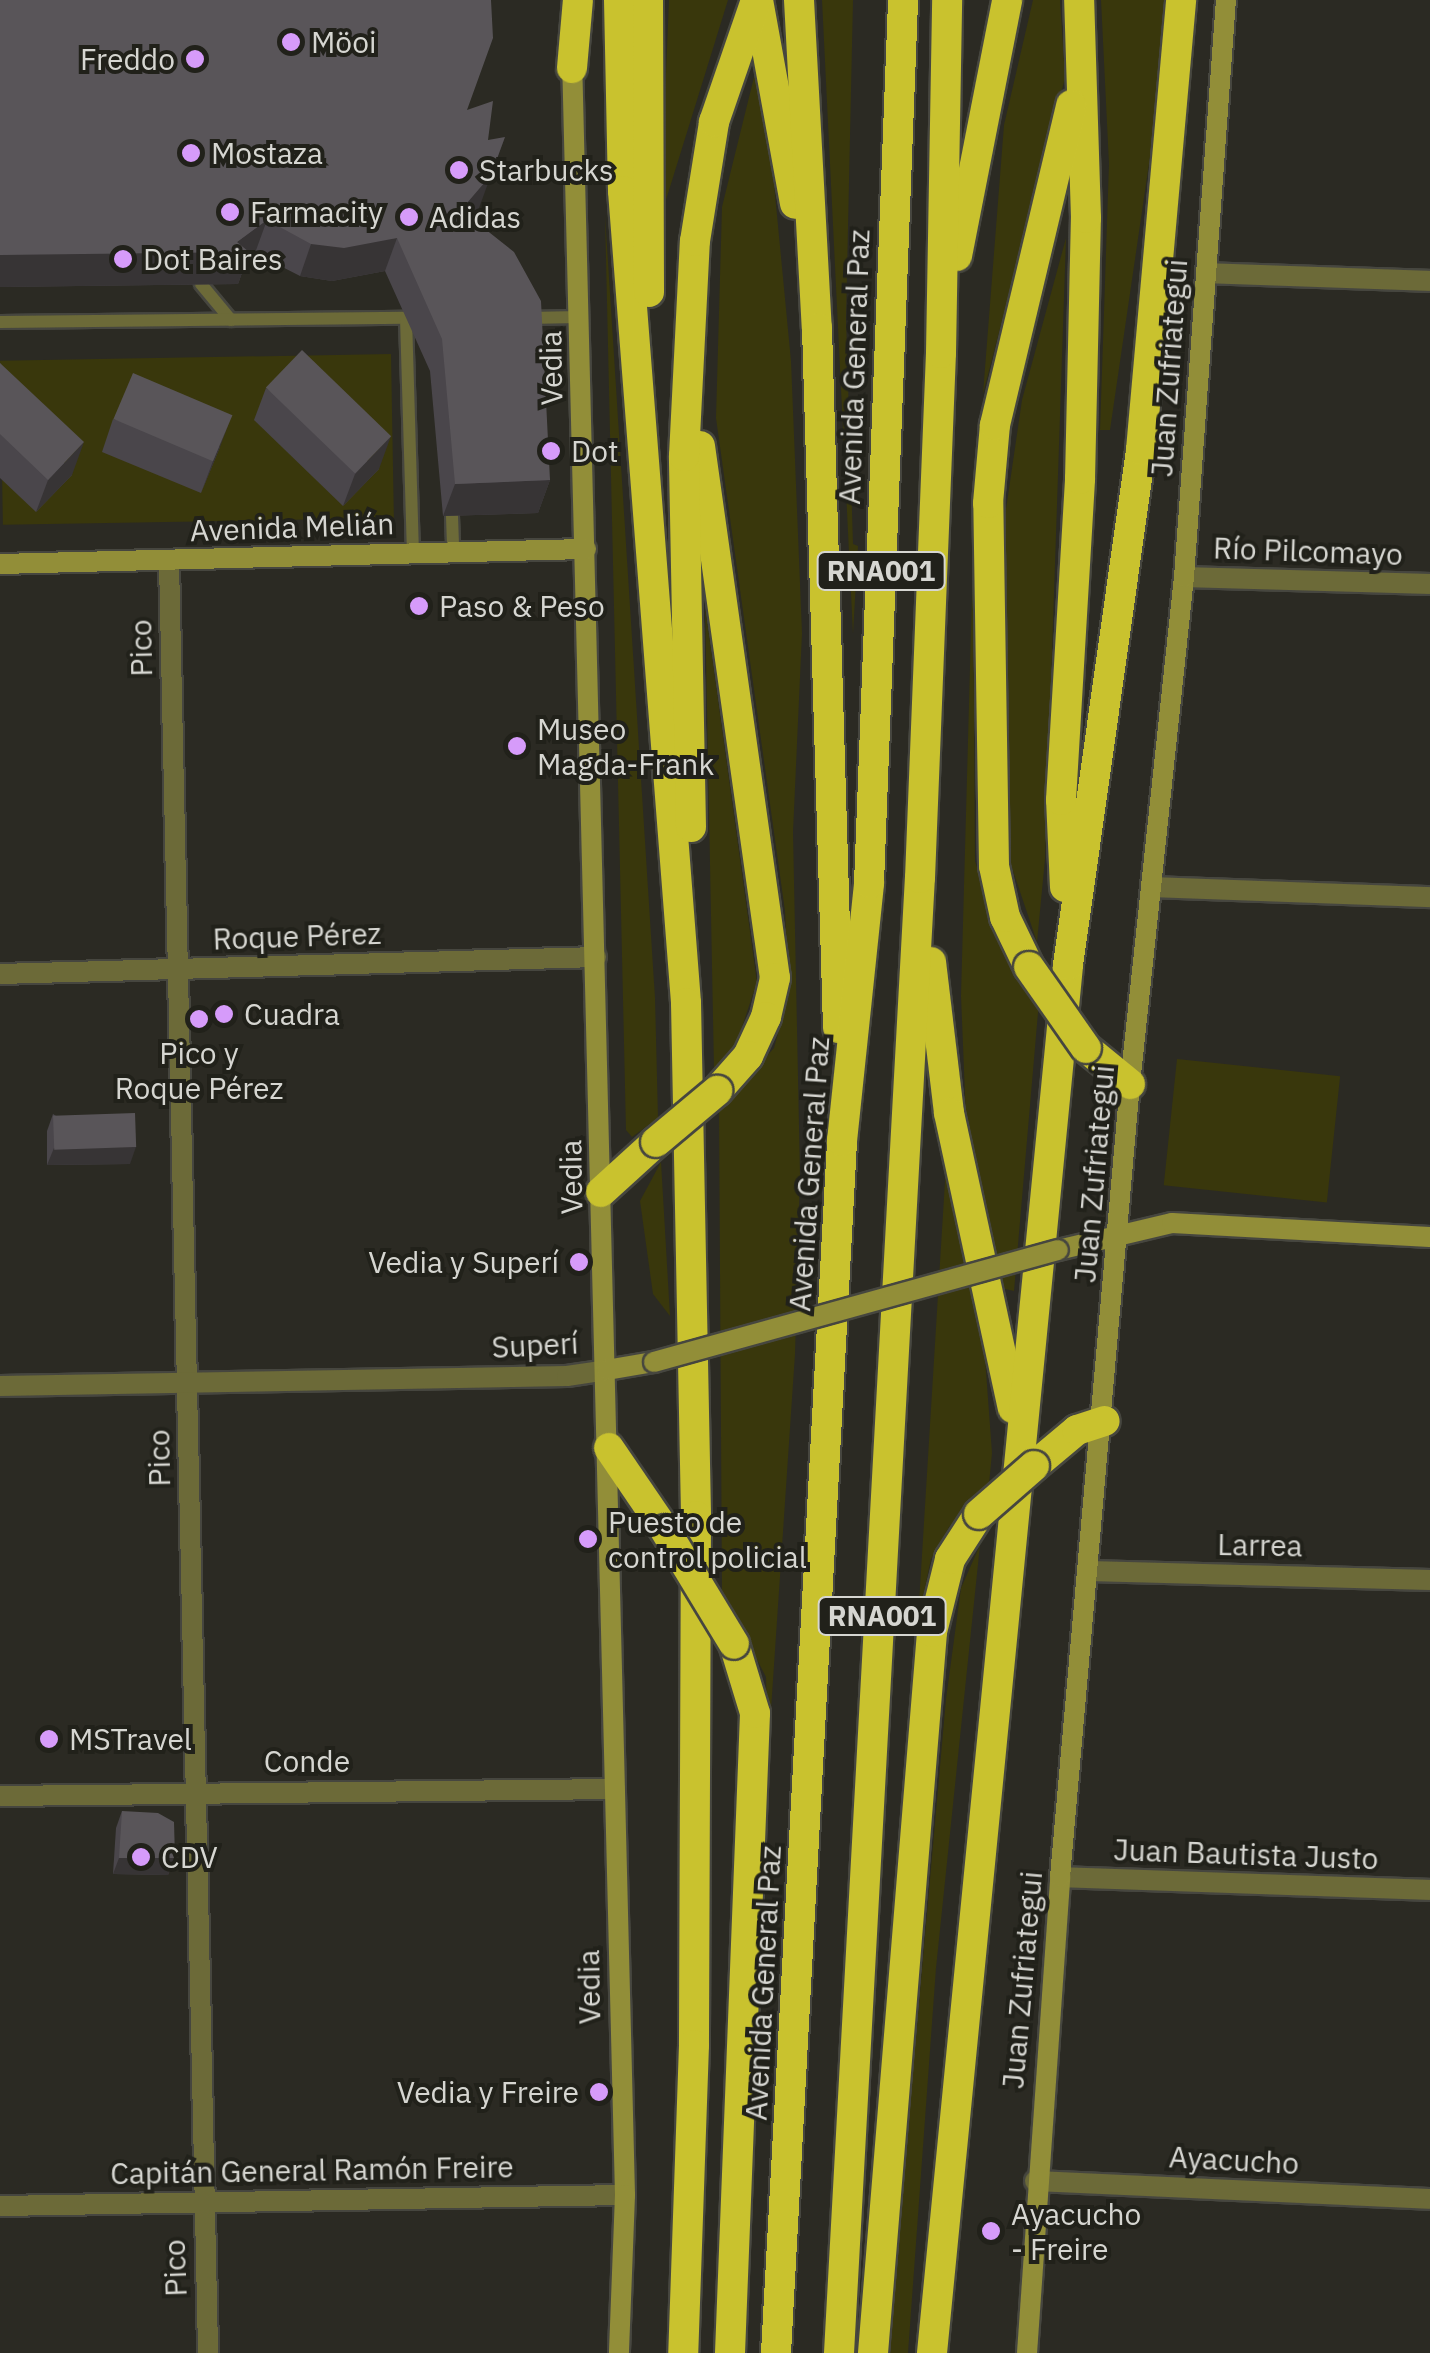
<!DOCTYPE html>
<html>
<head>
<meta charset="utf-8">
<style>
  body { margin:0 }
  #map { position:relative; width:1430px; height:2353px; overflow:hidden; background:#2b2a23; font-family:"IBM Plex Sans",sans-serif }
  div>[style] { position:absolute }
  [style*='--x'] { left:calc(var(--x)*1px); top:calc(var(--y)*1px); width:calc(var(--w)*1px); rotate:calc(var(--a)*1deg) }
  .green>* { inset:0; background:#39370c; transform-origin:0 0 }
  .roads { filter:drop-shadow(2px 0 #46463f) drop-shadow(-2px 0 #46463f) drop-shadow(0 2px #46463f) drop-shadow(0 -2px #46463f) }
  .lane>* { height:12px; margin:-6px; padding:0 6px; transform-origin:6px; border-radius:6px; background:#6c6a38 }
  .street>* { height:20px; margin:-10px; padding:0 10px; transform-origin:10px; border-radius:10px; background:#6c6a38 }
  .secondary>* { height:20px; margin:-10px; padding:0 10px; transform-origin:10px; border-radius:10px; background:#928e38 }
  .highway>* { height:30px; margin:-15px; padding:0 15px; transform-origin:15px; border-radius:15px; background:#c9c22e }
  .bridges { filter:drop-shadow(2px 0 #46463f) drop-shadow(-2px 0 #46463f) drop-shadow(0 2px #46463f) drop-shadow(0 -2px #46463f) }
  .secondary-bridge>* { height:20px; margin:-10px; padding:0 10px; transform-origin:10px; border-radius:10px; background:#928e38 }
  .highway-bridge>* { height:30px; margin:-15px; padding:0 15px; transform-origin:15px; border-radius:15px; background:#c9c22e }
  .wall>* { inset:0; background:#4a464b }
  .shaded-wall>* { inset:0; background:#373435 }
  .building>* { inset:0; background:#595559; transform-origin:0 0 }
  .dots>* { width:28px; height:28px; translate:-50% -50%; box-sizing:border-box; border:5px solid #21211a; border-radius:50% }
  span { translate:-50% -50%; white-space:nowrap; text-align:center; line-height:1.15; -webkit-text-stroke:8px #21211a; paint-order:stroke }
  .shield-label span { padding:2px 8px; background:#21211a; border:2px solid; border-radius:8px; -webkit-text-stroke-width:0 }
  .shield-label { font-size:28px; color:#d6d6d1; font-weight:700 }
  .poi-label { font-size:30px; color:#d6d6d1 }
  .left { translate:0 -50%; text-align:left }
  .right { translate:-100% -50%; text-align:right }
  .street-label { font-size:30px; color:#d6d6d1 }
</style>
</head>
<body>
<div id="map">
  <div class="green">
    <div style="clip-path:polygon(669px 0,728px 0,661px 216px,661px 196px)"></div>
    <div style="clip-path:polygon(822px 0,853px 0,846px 319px,853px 544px,858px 546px,853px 634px)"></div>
    <div style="clip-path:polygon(1033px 0,1060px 0,1065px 78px,983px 394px,1004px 125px)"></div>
    <div style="clip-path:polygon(1101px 0,1164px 0,1152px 143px,1110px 430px,1100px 430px,1109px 164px)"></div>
    <div style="clip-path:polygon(755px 73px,774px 184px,791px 361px,802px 633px,793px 832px,800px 1175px,795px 1354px,768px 1754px,766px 1677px,722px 1592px,719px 1109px,774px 1048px,789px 993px,785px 911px,716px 418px,722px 207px)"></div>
    <div style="clip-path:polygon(605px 215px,655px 998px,658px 1118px,632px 1137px,626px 1130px)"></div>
    <div style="clip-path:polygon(1066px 238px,1045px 859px,1037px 942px,1010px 862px,1003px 530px,1022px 400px)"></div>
    <div style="left:391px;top:354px;width:164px;height:391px;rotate:89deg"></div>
    <div style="clip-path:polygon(973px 558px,975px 861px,999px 938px,1039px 1001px,1014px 1291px,1005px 1289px,985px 1231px,966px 1119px,961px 996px)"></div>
    <div style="clip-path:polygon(705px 606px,757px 982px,736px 1045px,714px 1069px)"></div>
    <div style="left:1177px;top:1059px;width:164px;height:127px;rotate:6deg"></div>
    <div style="clip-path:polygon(661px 1162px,670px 1316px,653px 1294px,640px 1201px)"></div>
    <div style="clip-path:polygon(946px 1165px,984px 1344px,992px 1453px,989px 1484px,949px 1527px,931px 1559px,918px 1620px)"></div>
    <div style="clip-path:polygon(980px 1545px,936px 1968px,908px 2353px,888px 2353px,946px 1699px,961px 1588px)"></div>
  </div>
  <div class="roads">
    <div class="lane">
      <div style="--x:201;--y:284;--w:47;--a:50.2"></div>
      <div style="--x:527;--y:318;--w:53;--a:-1.1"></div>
      <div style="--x:0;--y:322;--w:406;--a:-0.6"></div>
      <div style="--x:406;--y:318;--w:234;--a:88.3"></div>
      <div style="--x:452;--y:516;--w:36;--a:88"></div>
    </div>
    <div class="street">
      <div style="--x:1206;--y:273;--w:224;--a:2"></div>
      <div style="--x:169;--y:562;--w:1791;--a:88.75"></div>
      <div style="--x:1184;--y:577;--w:246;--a:1.6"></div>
      <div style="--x:1154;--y:887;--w:276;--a:2.1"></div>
      <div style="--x:0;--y:974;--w:596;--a:-1.63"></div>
      <div style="--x:0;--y:1386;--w:567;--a:-1.01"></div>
      <div style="--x:567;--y:1376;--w:40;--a:-8.5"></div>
      <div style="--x:1089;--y:1571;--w:341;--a:1.5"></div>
      <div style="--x:0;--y:1796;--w:615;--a:-0.65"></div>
      <div style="--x:1060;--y:1877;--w:370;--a:2"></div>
      <div style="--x:1035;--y:2181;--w:395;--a:2.6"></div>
      <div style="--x:0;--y:2206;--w:625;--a:-1.01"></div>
    </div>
    <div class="secondary">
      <div style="--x:572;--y:57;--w:2139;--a:88.58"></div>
      <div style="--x:625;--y:2195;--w:158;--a:92.2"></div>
      <div style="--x:0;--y:564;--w:586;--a:-1.47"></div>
      <div style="--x:1058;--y:1250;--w:117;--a:-13.3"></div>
      <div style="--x:1172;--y:1223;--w:258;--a:3.1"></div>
      <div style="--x:607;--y:1370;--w:48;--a:-9.7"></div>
      <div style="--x:1027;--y:2353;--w:477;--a:-86"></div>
      <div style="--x:1060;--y:1877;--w:796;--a:-84.96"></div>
      <div style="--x:1130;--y:1084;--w:510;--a:-83.92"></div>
      <div style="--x:1184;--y:577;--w:579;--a:-85.84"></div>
    </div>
    <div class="highway">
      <div style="--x:619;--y:0;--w:191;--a:88.8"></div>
      <div style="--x:623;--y:191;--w:814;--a:85.56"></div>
      <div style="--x:686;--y:1003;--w:513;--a:88.88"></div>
      <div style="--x:696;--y:1516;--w:529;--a:90.22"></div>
      <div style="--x:694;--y:2045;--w:308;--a:92"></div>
      <div style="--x:648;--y:0;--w:292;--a:89.8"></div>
      <div style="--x:758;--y:0;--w:207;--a:79.7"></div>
      <div style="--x:799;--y:0;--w:328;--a:86.9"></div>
      <div style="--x:817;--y:328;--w:700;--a:88.28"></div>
      <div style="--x:572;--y:68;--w:68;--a:-85"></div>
      <div style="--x:957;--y:256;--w:261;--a:-78.9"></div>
      <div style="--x:700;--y:446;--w:537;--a:81.98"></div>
      <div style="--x:775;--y:978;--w:40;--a:103"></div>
      <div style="--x:766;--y:1017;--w:43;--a:114.8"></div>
      <div style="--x:748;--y:1056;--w:47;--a:131.5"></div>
      <div style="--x:691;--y:827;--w:371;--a:-91.1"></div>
      <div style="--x:684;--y:456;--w:215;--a:-87.1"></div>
      <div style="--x:695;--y:241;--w:121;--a:-80.9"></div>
      <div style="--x:714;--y:122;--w:129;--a:-71"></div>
      <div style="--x:1065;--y:887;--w:87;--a:-92.6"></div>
      <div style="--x:1061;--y:800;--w:322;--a:-86.6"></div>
      <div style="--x:1080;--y:479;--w:261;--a:-88.7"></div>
      <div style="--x:1086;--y:218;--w:218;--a:-91.8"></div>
      <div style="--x:931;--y:962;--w:152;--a:83.2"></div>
      <div style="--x:949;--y:1113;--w:302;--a:77.8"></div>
      <div style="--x:1029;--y:967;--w:55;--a:-115.6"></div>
      <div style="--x:1005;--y:917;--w:52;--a:-102.2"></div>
      <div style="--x:994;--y:866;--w:363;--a:-90.9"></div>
      <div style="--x:988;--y:503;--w:78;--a:-84.9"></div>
      <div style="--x:995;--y:425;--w:329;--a:-76.6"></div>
      <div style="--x:1086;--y:1048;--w:57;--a:39.3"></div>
      <div style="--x:601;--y:1192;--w:74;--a:-42.3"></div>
      <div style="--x:609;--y:1448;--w:99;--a:55.7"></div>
      <div style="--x:1034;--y:1466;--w:56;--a:-39.9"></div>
      <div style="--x:1077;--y:1430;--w:29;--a:-18"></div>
      <div style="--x:730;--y:2353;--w:640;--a:-87.76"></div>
      <div style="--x:755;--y:1713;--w:72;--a:-106.9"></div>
      <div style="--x:776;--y:2353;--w:1214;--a:-86.88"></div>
      <div style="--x:842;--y:1141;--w:259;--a:-84"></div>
      <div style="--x:869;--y:883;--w:884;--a:-87.79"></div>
      <div style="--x:839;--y:2353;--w:1477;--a:-86.86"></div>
      <div style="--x:920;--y:878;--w:525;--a:-87.71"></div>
      <div style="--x:941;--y:353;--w:353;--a:-89"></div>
      <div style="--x:873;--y:2353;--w:723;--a:-85.32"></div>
      <div style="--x:932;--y:1632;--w:75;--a:-76.1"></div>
      <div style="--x:950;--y:1559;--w:54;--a:-57.2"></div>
      <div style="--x:932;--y:2353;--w:1395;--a:-84.4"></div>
      <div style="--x:1068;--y:965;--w:520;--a:-81.93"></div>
      <div style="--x:1141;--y:450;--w:452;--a:-84.9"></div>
    </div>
  </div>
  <div class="bridges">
    <div class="secondary-bridge">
      <div style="--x:654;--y:1362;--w:419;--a:-15.5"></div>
    </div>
    <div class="highway-bridge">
      <div style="--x:1029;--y:967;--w:99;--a:54.9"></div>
      <div style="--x:656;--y:1142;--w:80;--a:-39.9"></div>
      <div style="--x:979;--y:1514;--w:73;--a:-41.1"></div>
      <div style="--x:665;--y:1530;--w:133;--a:58.8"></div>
    </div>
  </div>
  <div class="wall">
    <div style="clip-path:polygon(0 0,467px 110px,479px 208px,470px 218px,550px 480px,538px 513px,443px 516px,430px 371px,385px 271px,332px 281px,300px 276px,255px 253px,247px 259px,238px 284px,0 287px)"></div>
    <div style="clip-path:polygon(0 363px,72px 475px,36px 512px,0 478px)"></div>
    <div style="clip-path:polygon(266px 388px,379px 469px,343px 506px,254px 420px)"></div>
    <div style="clip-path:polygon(113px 419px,220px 447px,201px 493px,102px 452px)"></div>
    <div style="clip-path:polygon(53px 1114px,130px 1164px,47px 1165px,47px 1131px)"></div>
    <div style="clip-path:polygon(122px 1811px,175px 1858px,168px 1875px,113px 1874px,116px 1828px)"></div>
  </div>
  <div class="shaded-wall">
    <div style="clip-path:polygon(505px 137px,479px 208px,449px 242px,461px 210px)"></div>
    <div style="clip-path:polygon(267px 220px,255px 253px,247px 259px,238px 284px,0 287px,0 255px,237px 242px)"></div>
    <div style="clip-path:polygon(397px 238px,385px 271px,332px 281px,300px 276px,311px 244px)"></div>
    <div style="clip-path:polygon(232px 415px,220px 447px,201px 493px,213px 461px)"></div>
    <div style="clip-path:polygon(391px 436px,379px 469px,343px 506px,355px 474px)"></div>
    <div style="clip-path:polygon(84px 442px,72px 475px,36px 512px,48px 480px)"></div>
    <div style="clip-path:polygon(550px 480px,538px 513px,443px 516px,455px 484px)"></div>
    <div style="clip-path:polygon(136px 1147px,130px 1164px,47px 1165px,54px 1148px)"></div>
    <div style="clip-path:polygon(119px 1858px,175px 1858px,168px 1875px,113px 1874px)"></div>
  </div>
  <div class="building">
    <div style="clip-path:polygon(0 0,491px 0,493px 38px,467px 110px,493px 101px,488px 140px,505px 137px,491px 175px,461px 210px,514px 252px,541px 301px,550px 480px,455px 484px,442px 339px,397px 238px,344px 248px,311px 244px,267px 220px,237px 242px,249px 252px,0 255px)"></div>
    <div style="left:302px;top:350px;width:124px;height:52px;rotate:44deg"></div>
    <div style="clip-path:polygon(0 363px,84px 442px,48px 480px,0 434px)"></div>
    <div style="left:133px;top:373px;width:108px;height:50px;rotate:23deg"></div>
    <div style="left:135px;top:1113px;width:34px;height:82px;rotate:88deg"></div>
    <div style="clip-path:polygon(122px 1811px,158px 1813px,174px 1822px,175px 1858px,119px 1858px)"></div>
  </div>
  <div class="dots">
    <div style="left:291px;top:42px;background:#d69bfa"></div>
    <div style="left:195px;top:59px;background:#d69bfa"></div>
    <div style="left:191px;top:153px;background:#d69bfa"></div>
    <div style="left:459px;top:170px;background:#d69bfa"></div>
    <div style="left:230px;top:212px;background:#d69bfa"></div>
    <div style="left:409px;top:217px;background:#d69bfa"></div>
    <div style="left:123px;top:259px;background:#d69bfa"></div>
    <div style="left:551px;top:451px;background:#d69bfa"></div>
    <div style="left:419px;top:606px;background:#d69bfa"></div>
    <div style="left:517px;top:746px;background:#d69bfa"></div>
    <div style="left:224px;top:1014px;background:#d69bfa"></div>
    <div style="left:199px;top:1019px;background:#d69bfa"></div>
    <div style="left:579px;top:1262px;background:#d69bfa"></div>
    <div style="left:588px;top:1539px;background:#d69bfa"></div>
    <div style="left:49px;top:1739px;background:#d69bfa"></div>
    <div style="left:141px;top:1857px;background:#d69bfa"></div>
    <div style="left:599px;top:2092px;background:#d69bfa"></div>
    <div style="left:991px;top:2231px;background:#d69bfa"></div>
  </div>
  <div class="shield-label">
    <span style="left:881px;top:571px">RNA001</span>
    <span style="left:882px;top:1616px">RNA001</span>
  </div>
  <div class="poi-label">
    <span class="left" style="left:311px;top:42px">Möoi</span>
    <span class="right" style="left:175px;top:59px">Freddo</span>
    <span class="left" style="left:211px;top:153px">Mostaza</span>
    <span class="left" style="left:479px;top:170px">Starbucks</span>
    <span class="left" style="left:250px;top:212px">Farmacity</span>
    <span class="left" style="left:429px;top:217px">Adidas</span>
    <span class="left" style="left:143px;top:259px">Dot Baires</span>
    <span class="left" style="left:571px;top:451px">Dot</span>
    <span class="left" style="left:439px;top:606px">Paso &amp; Peso</span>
    <span class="left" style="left:537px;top:746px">Museo<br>Magda-Frank</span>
    <span class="left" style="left:244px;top:1014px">Cuadra</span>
    <span style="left:199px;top:1070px">Pico y<br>Roque Pérez</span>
    <span class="right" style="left:559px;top:1262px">Vedia y Superí</span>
    <span class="left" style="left:608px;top:1539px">Puesto de<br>control policial</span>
    <span class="left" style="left:69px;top:1739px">MSTravel</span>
    <span class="left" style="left:161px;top:1857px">CDV</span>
    <span class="right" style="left:579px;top:2092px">Vedia y Freire</span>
    <span class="left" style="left:1011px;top:2231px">Ayacucho<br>- Freire</span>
  </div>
  <div class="street-label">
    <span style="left:854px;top:367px;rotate:-88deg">Avenida General Paz</span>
    <span style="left:551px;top:368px;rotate:-91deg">Vedia</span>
    <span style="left:1169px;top:368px;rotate:-86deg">Juan Zufriategui</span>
    <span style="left:292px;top:527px;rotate:-2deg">Avenida Melián</span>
    <span style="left:1308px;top:551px;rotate:2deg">Río Pilcomayo</span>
    <span style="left:141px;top:648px;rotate:-91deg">Pico</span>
    <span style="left:297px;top:936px;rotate:-2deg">Roque Pérez</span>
    <span style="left:809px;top:1174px;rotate:-86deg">Avenida General Paz</span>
    <span style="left:1094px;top:1174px;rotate:-85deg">Juan Zufriategui</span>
    <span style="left:571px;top:1177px;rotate:-91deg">Vedia</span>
    <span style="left:535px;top:1345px;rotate:-3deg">Superí</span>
    <span style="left:159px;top:1458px;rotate:-91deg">Pico</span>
    <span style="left:1260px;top:1545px;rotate:1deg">Larrea</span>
    <span style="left:307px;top:1761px">Conde</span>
    <span style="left:1246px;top:1854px;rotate:2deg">Juan Bautista Justo</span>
    <span style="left:1022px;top:1980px;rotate:-85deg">Juan Zufriategui</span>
    <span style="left:763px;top:1983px;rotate:-87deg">Avenida General Paz</span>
    <span style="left:589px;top:1987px;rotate:-91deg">Vedia</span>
    <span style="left:1234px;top:2160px;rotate:3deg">Ayacucho</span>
    <span style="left:312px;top:2170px;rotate:-1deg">Capitán General Ramón Freire</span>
    <span style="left:175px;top:2268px;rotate:-92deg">Pico</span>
  </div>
</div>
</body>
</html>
